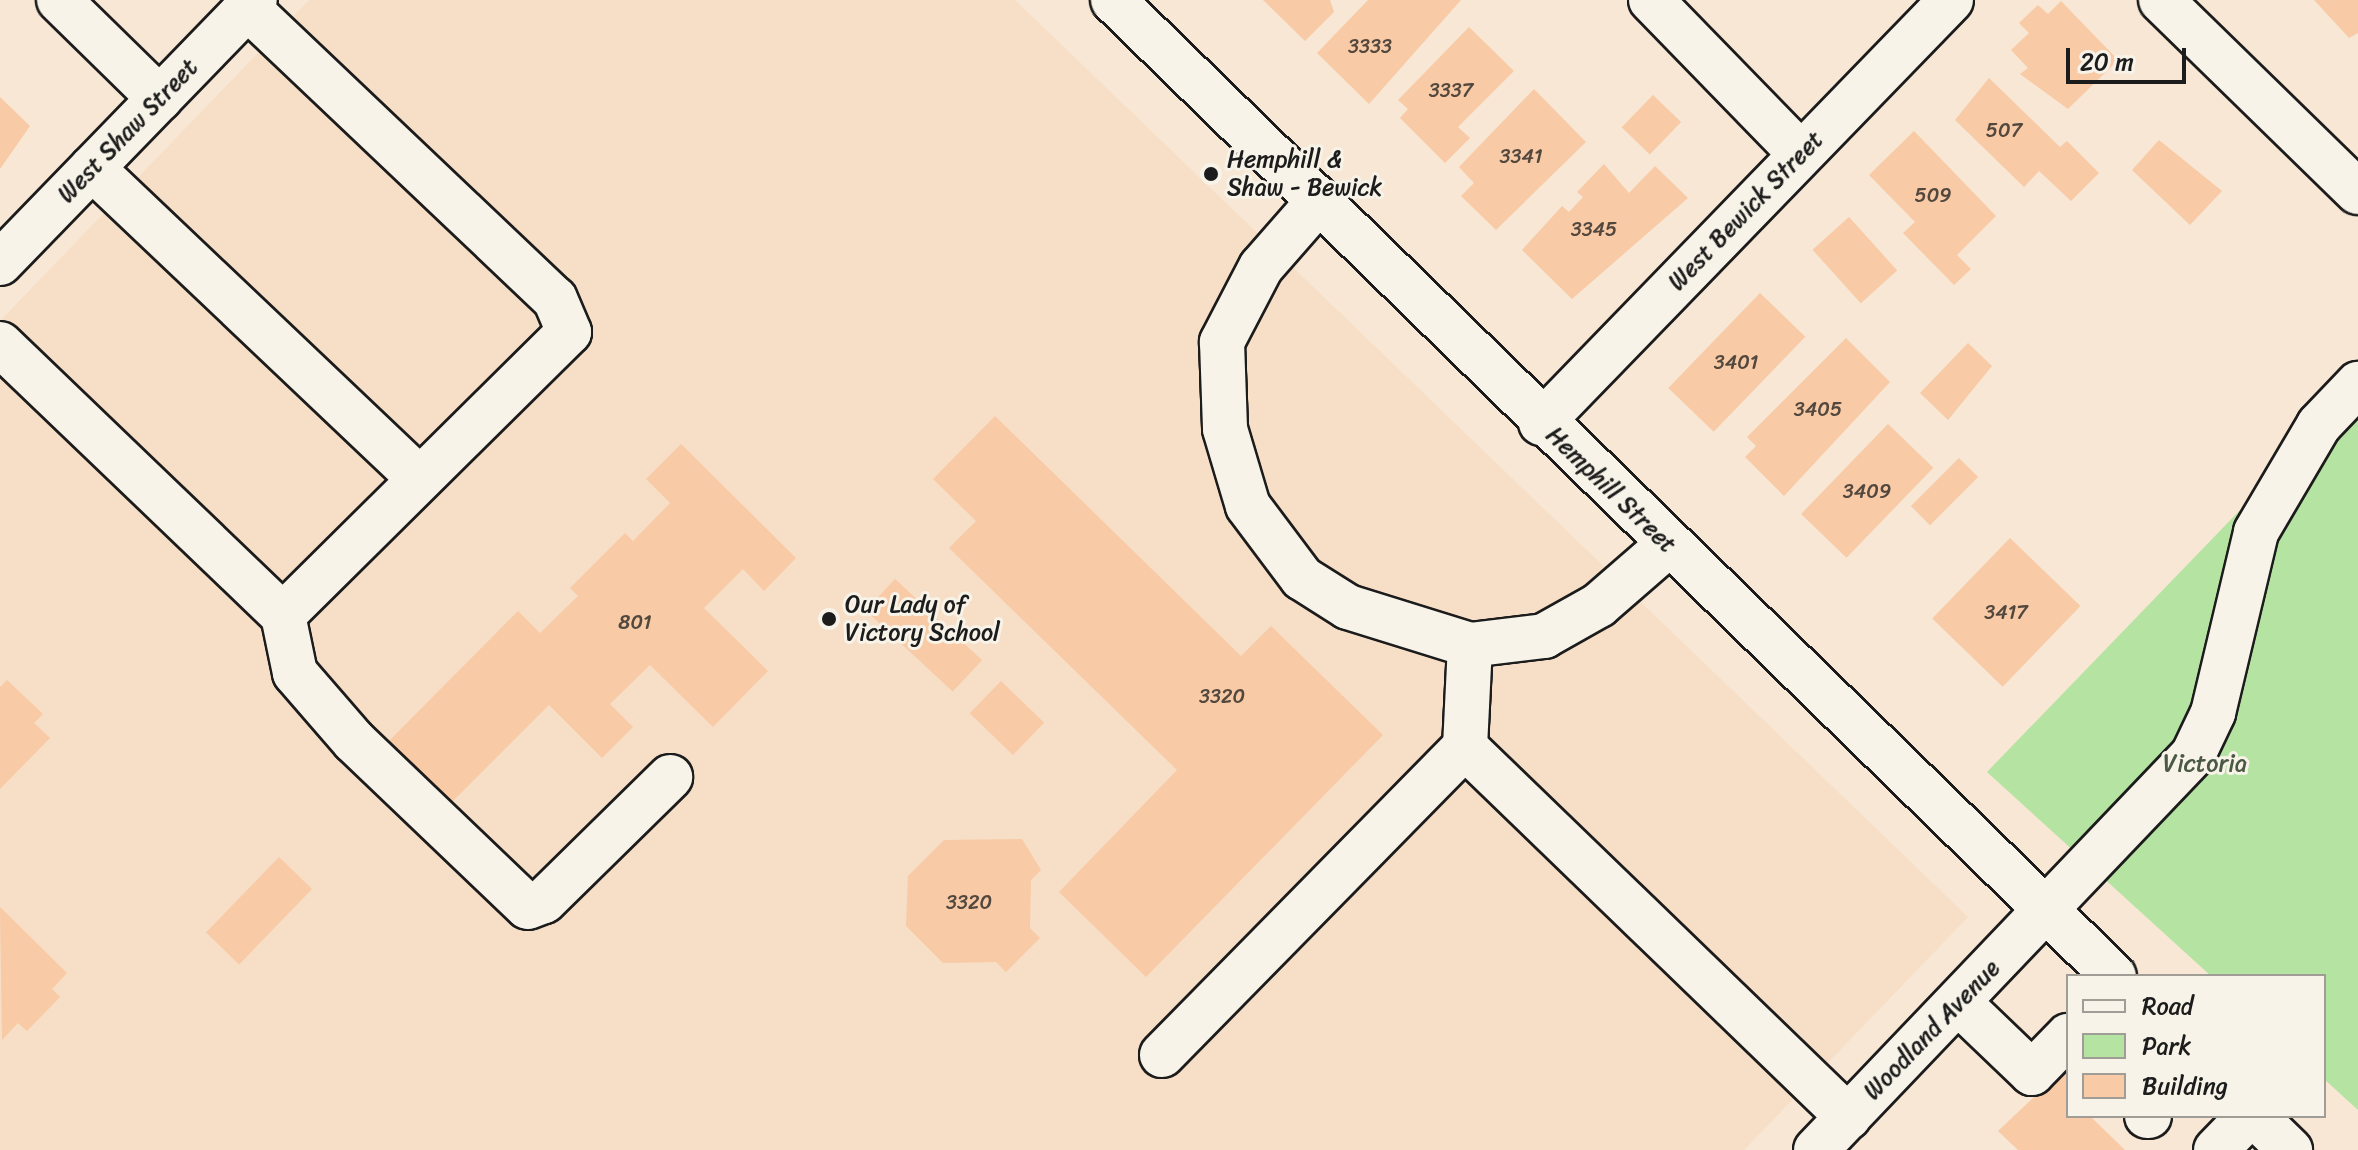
<!DOCTYPE html>
<html>
<head>
<meta charset="utf-8">
<style>
  body { margin:0 }
  #map { position:relative; width:2358px; height:1150px; overflow:hidden; background:#f7e7d4; font-family:Sriracha,sans-serif }
  div>[style] { position:absolute }
  [style*='--x'] { left:calc(var(--x)*1px); top:calc(var(--y)*1px); width:calc(var(--w)*1px); rotate:calc(var(--a)*1deg) }
  .built>* { inset:0; background:#f7dec6 }
  .green>* { inset:0; background:#b4e3a2 }
  .building>* { inset:0; background:#f8caa6; transform-origin:0 0 }
  .roads { filter:drop-shadow(2px 0 #1c1c1c) drop-shadow(-2px 0 #1c1c1c) drop-shadow(0 2px #1c1c1c) drop-shadow(0 -2px #1c1c1c) }
  .minor>* { height:44px; margin:-22px; padding:0 22px; transform-origin:22px; border-radius:22px; background:#f7f3e8 }
  .major>* { height:44px; margin:-22px; padding:0 22px; transform-origin:22px; border-radius:22px; background:#f7f3e8 }
  .dots>* { width:22px; height:22px; translate:-50% -50%; box-sizing:border-box; border:4px solid #f7f3e8; border-radius:50% }
  span { translate:-50% -50%; white-space:nowrap; text-align:center; line-height:1.15; -webkit-text-stroke:6px #f7f3e8; paint-order:stroke }
  .number-label { font-size:20px; color:#53483e }
  .number-label span { -webkit-text-stroke-width:0 }
  .street-label { font-size:24px; color:#1c1c1c }
  .poi-label { font-size:24px; color:#1c1c1c }
  .left { translate:0 -50%; text-align:left }
  .park-label { font-size:24px; color:#4a5844 }
  .legend { position:absolute; left:2066px; top:974px; width:260px; height:144px; box-sizing:border-box; background:#f7f3e8; border:2px solid #9f9d96; margin:0; padding:10px 14px; list-style:none; font-size:24px; color:#1c1c1c }
  .legend li { display:flex; align-items:center; gap:16px; height:40px }
  .legend b { width:40px; border:2px solid #9f9d96 }
  .scale { position:absolute; left:2066px; top:48px; width:120px; height:36px; box-sizing:border-box; border:4px solid #1c1c1c; border-top:0; padding-left:10px; font-size:24px; line-height:28px; white-space:nowrap; color:#1c1c1c; -webkit-text-stroke:6px #f7f3e8; paint-order:stroke }
</style>
</head>
<body>
<div id="map">
  <div class="built">
    <div style="clip-path:polygon(309px 0,1015px 0,1968px 917px,1744px 1150px,0 1150px,0 321px)"></div>
  </div>
  <div class="green">
    <div style="clip-path:polygon(2358px 388px,2358px 1110px,2324px 1079px,2324px 976px,2211px 976px,1987px 772px)"></div>
  </div>
  <div class="building">
    <div style="clip-path:polygon(1263px 0,1330px 0,1334px 12px,1305px 41px)"></div>
    <div style="clip-path:polygon(1368px 0,1461px 0,1369px 104px,1317px 53px)"></div>
    <div style="clip-path:polygon(2314px 0,2358px 0,2358px 33px,2349px 38px)"></div>
    <div style="clip-path:polygon(2061px 1px,2118px 60px,2068px 109px,2020px 74px,2028px 68px,2011px 50px,2029px 33px,2019px 23px,2038px 5px,2048px 14px)"></div>
    <div style="clip-path:polygon(1469px 27px,1514px 71px,1458px 127px,1470px 138px,1445px 163px,1400px 118px,1408px 109px,1398px 100px)"></div>
    <div style="clip-path:polygon(1989px 78px,2060px 147px,2067px 141px,2099px 173px,2071px 201px,2039px 171px,2024px 187px,1955px 120px)"></div>
    <div style="clip-path:polygon(1534px 89px,1586px 142px,1496px 230px,1461px 196px,1474px 183px,1459px 167px)"></div>
    <div style="left:1653px;top:95px;width:39px;height:45px;rotate:44deg"></div>
    <div style="clip-path:polygon(0 97px,30px 126px,0 169px)"></div>
    <div style="clip-path:polygon(1914px 131px,1996px 216px,1957px 255px,1971px 269px,1954px 285px,1903px 233px,1915px 222px,1869px 175px)"></div>
    <div style="clip-path:polygon(2159px 140px,2222px 191px,2190px 225px,2132px 170px)"></div>
    <div style="clip-path:polygon(1604px 164px,1629px 193px,1655px 166px,1688px 198px,1572px 299px,1522px 250px,1562px 206px,1569px 212px,1583px 197px,1577px 192px)"></div>
    <div style="left:1849px;top:217px;width:72px;height:49px;rotate:48deg"></div>
    <div style="left:1760px;top:293px;width:63px;height:132px;rotate:44deg"></div>
    <div style="clip-path:polygon(1846px 338px,1890px 382px,1784px 496px,1745px 457px,1756px 446px,1747px 437px)"></div>
    <div style="clip-path:polygon(1968px 343px,1992px 366px,1948px 420px,1920px 393px)"></div>
    <div style="clip-path:polygon(995px 416px,1241px 656px,1271px 626px,1383px 735px,1146px 977px,1059px 892px,1177px 770px,949px 548px,976px 521px,933px 479px)"></div>
    <div style="left:1888px;top:424px;width:63px;height:125px;rotate:44deg"></div>
    <div style="clip-path:polygon(681px 444px,796px 558px,764px 591px,743px 569px,704px 608px,768px 671px,713px 727px,650px 665px,610px 704px,633px 727px,602px 758px,549px 705px,451px 803px,389px 741px,518px 611px,540px 633px,578px 596px,570px 588px,625px 533px,633px 541px,670px 503px,646px 479px)"></div>
    <div style="left:1959px;top:458px;width:27px;height:68px;rotate:45deg"></div>
    <div style="left:2010px;top:538px;width:98px;height:112px;rotate:44deg"></div>
    <div style="left:895px;top:579px;width:119px;height:43px;rotate:43deg"></div>
    <div style="clip-path:polygon(7px 680px,43px 714px,34px 723px,50px 738px,0 789px,0 687px)"></div>
    <div style="left:1001px;top:681px;width:60px;height:45px;rotate:44deg"></div>
    <div style="clip-path:polygon(1022px 839px,1041px 870px,1031px 880px,1030px 928px,1040px 938px,1006px 972px,996px 962px,943px 963px,906px 926px,908px 876px,944px 840px)"></div>
    <div style="left:279px;top:857px;width:46px;height:105px;rotate:44deg"></div>
    <div style="clip-path:polygon(0 907px,67px 973px,52px 989px,60px 997px,27px 1031px,18px 1023px,2px 1040px)"></div>
    <div style="clip-path:polygon(2068px 1065px,2068px 1116px,2090px 1116px,2125px 1150px,2018px 1150px,1998px 1131px)"></div>
  </div>
  <div class="roads">
    <div class="minor">
      <div style="--x:59;--y:0;--w:141;--a:44.4"></div>
      <div style="--x:1651;--y:0;--w:215;--a:45.8"></div>
      <div style="--x:2161;--y:0;--w:275;--a:44.3"></div>
      <div style="--x:248;--y:8;--w:423;--a:43.5"></div>
      <div style="--x:555;--y:299;--w:36;--a:67"></div>
      <div style="--x:569;--y:332;--w:402;--a:135.3"></div>
      <div style="--x:92;--y:168;--w:447;--a:43.5"></div>
      <div style="--x:1318;--y:202;--w:86;--a:131.2"></div>
      <div style="--x:1261;--y:267;--w:85;--a:117.5"></div>
      <div style="--x:1222;--y:342;--w:87;--a:88"></div>
      <div style="--x:1225;--y:429;--w:80;--a:73.4"></div>
      <div style="--x:1248;--y:506;--w:90;--a:53.1"></div>
      <div style="--x:1302;--y:578;--w:54;--a:32.2"></div>
      <div style="--x:1348;--y:607;--w:128;--a:17.3"></div>
      <div style="--x:1470;--y:645;--w:75;--a:-6.9"></div>
      <div style="--x:1544;--y:636;--w:63;--a:-29.4"></div>
      <div style="--x:1599;--y:605;--w:91;--a:-41"></div>
      <div style="--x:0;--y:263;--w:366;--a:-45.9"></div>
      <div style="--x:0;--y:344;--w:392;--a:43.8"></div>
      <div style="--x:283;--y:615;--w:59;--a:78.3"></div>
      <div style="--x:295;--y:673;--w:90;--a:49.1"></div>
      <div style="--x:354;--y:741;--w:240;--a:43.7"></div>
      <div style="--x:528;--y:907;--w:17;--a:-21"></div>
      <div style="--x:544;--y:901;--w:177;--a:-44.5"></div>
      <div style="--x:1541;--y:423;--w:589;--a:-45.89"></div>
      <div style="--x:1465;--y:747;--w:533;--a:44.01"></div>
      <div style="--x:1959;--y:1003;--w:101;--a:43.8"></div>
      <div style="--x:2032;--y:1073;--w:52;--a:-45.8"></div>
      <div style="--x:1162;--y:1055;--w:432;--a:-45.5"></div>
      <div style="--x:1465;--y:747;--w:102;--a:-87.2"></div>
      <div style="--x:2147;--y:1116;--w:2;--a:0"></div>
      <div style="--x:1816;--y:1150;--w:546;--a:-46.34"></div>
      <div style="--x:2193;--y:755;--w:47;--a:-64.5"></div>
      <div style="--x:2213;--y:713;--w:186;--a:-76.6"></div>
      <div style="--x:2256;--y:532;--w:124;--a:-59.5"></div>
      <div style="--x:2319;--y:425;--w:57;--a:-46.4"></div>
      <div style="--x:2216;--y:1150;--w:47;--a:-45.9"></div>
    </div>
    <div class="major">
      <div style="--x:1113;--y:0;--w:1398;--a:44.28"></div>
      <div style="--x:2255;--y:1116;--w:49;--a:44.2"></div>
    </div>
  </div>
  <div class="dots">
    <div style="left:1211px;top:174px;background:#1c1c1c"></div>
    <div style="left:829px;top:619px;background:#1c1c1c"></div>
  </div>
  <div class="number-label">
    <span style="left:1370px;top:46px">3333</span>
    <span style="left:1451px;top:90px">3337</span>
    <span style="left:2004px;top:130px">507</span>
    <span style="left:1521px;top:156px">3341</span>
    <span style="left:1933px;top:195px">509</span>
    <span style="left:1594px;top:229px">3345</span>
    <span style="left:1736px;top:362px">3401</span>
    <span style="left:1818px;top:409px">3405</span>
    <span style="left:1867px;top:491px">3409</span>
    <span style="left:2006px;top:612px">3417</span>
    <span style="left:635px;top:622px">801</span>
    <span style="left:1222px;top:696px">3320</span>
    <span style="left:969px;top:902px">3320</span>
  </div>
  <div class="street-label">
    <span style="left:128px;top:131px;rotate:-46deg">West Shaw Street</span>
    <span style="left:1746px;top:211px;rotate:-46deg">West Bewick Street</span>
    <span style="left:1611px;top:490px;rotate:44deg">Hemphill Street</span>
    <span style="left:1932px;top:1030px;rotate:-46deg">Woodland Avenue</span>
  </div>
  <div class="poi-label">
    <span class="left" style="left:1227px;top:174px">Hemphill &amp;<br>Shaw - Bewick</span>
    <span class="left" style="left:845px;top:619px">Our Lady of<br>Victory School</span>
  </div>
  <div class="park-label">
    <span style="left:2205px;top:764px">Victoria</span>
  </div>
  <ul class="legend">
  <li><b style="height:10px;background:#f7f3e8"></b>Road</li>
  <li><b style="height:22px;background:#b4e3a2"></b>Park</li>
  <li><b style="height:22px;background:#f8caa6"></b>Building</li>
  </ul>
  <div class="scale">20 m</div>
</div>
</body>
</html>
